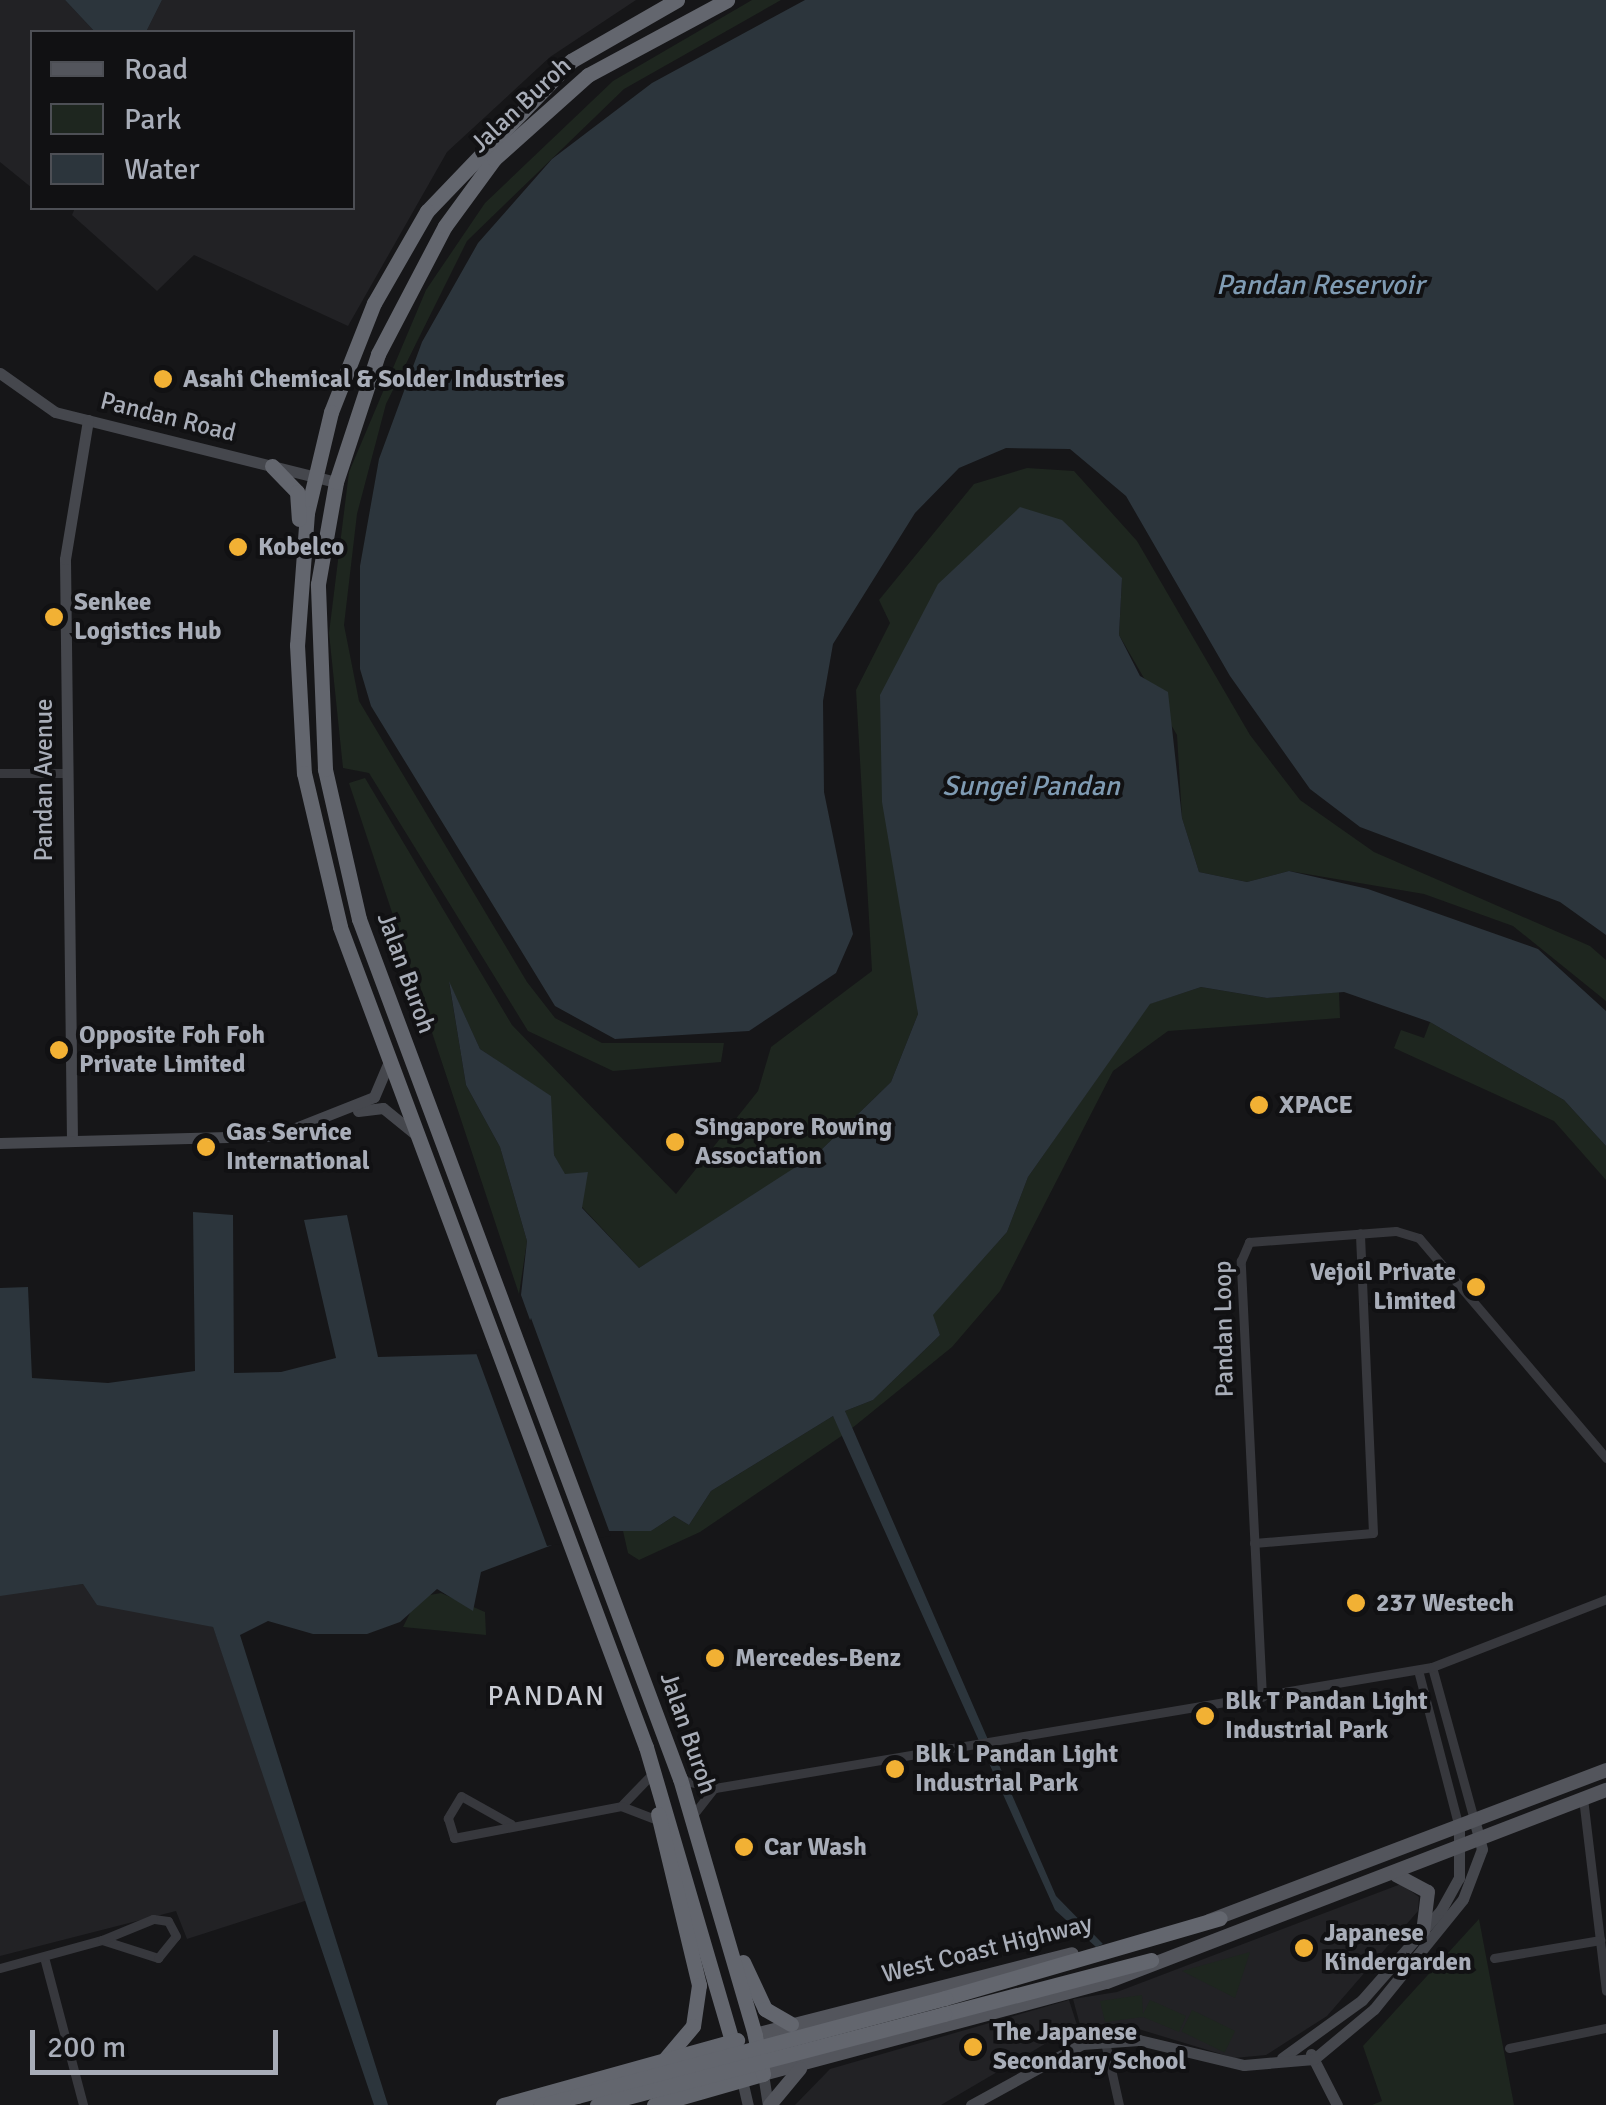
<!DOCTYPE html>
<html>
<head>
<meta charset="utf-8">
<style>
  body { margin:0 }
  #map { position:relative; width:1606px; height:2105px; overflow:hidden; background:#161618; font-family:Signika,sans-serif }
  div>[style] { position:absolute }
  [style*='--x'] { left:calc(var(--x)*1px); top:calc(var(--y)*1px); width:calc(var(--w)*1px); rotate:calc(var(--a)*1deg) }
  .built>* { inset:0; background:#222225 }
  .green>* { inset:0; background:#1e261f; transform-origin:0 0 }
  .water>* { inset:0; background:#2c353c }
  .pier>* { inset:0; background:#161618 }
  .street>* { height:9px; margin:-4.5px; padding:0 4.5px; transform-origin:4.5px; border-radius:4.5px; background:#37383d }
  .secondary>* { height:11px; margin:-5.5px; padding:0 5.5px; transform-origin:5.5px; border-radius:5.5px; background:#45474d }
  .primary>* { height:14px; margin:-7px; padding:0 7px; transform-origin:7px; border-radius:7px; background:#53555c }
  .highway>* { height:15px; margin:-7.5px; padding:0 7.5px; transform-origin:7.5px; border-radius:7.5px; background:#63666e }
  .highway-bridge>* { height:15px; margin:-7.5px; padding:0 7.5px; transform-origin:7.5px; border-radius:7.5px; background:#63666e }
  .dots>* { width:28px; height:28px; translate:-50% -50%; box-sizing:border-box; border:5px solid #111113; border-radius:50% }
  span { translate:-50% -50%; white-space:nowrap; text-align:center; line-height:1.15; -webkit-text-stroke:8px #111113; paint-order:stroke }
  .street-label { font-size:25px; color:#a8adb8 }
  .poi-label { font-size:25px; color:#a8adb8; font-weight:700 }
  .left { translate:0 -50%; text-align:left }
  .right { translate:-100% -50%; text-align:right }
  .water-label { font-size:28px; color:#7f9bb3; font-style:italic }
  .neighbourhood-label { font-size:28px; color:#c9ccd4; letter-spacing:2.5px }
  .legend { position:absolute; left:30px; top:30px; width:325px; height:180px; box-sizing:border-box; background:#111113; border:2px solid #4d4f55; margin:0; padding:12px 18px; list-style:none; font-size:30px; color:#a8adb8 }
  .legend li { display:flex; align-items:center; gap:20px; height:50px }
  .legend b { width:50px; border:2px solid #4d4f55 }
  .scale { position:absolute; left:30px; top:2030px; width:248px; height:45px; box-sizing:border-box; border:5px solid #a8adb8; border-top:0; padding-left:12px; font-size:30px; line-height:35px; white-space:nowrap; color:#a8adb8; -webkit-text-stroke:8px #111113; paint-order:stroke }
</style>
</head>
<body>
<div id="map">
  <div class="built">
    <div style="clip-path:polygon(0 0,65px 0,95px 32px,32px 32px,32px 188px,0 162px)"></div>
    <div style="clip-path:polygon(162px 0,636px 0,550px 57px,447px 152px,348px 326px,194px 255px,157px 291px,72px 215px,75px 208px,352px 208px,352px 32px,146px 32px)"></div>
    <div style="clip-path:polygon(83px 1584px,213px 1627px,311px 1899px,187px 1939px,176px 1911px,0 1956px,0 1595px)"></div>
    <div style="clip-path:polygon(1401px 1884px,1419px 1897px,1418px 1911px,1327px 2016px,1266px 2055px,1234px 2058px,1122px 2024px,1080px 2025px,1073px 1999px,1117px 1992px)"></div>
    <div style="clip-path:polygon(1069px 2000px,1077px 2025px,941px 2105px,795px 2105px,830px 2069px)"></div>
  </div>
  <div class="green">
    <div style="clip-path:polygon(752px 0,781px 0,624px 89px,467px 241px,386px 404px,357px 514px,344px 625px,359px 701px,527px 982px,555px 1018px,602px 1043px,724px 1043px,721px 1062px,613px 1071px,528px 1031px,369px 773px,343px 768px,329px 633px,349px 472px,426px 290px,485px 203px,613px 81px)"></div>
    <div style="clip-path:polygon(1027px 468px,1074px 471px,1137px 541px,1250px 735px,1300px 800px,1374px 852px,1590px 946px,1606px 960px,1606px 1001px,1513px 926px,1424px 894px,1289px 871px,1247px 882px,1199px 872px,1182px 818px,1177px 735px,1119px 635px,1122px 578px,912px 955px,918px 1014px,891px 1082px,819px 1152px,737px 1210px,639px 1268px,582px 1207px,554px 1155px,550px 1096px,480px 1049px,449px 982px,466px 1085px,500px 1147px,527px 1241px,519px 1294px,349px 783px,365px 778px,512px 1025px,676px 1194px,758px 1091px,771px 1047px,872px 971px,856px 690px,890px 623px,879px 600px,974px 484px)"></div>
    <div style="clip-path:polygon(1201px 987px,1267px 998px,1339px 992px,1340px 1018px,1168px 1031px,1113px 1071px,1000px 1291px,952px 1347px,851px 1429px,845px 1411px,873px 1400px,940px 1335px,932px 1315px,1007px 1232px,1028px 1177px,1149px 1004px)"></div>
    <div style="clip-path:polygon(1430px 1022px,1564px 1100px,1606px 1146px,1606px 1180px,1554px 1121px,1394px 1048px,1401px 1030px,1424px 1038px)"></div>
    <div style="clip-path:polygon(833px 1416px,843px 1435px,700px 1532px,639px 1560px,628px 1553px,623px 1531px,651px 1531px,674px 1516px,689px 1525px,711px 1491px)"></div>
    <div style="clip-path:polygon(441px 1593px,485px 1612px,486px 1635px,403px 1627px,418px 1597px)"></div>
    <div style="clip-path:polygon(1479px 1919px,1514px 2105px,1372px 2105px,1382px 2101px,1363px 2046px)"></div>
    <div style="clip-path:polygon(1250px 1952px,1235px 1998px,1182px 1971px)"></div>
    <div style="clip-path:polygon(1142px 1995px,1143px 2014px,1150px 2000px,1186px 2016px,1179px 2032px,1143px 2017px,1105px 2022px,1100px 2001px)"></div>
    <div style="left:1192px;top:2010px;width:48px;height:24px;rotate:26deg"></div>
  </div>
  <div class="water">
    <div style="clip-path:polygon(65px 0,162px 0,146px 32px,95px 32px)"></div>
    <div style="clip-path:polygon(805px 0,1606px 0,1606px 935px,1560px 902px,1360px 827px,1310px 789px,1230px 676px,1126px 496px,1070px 449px,1006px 448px,959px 468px,915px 513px,833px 644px,823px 701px,824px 792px,853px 934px,836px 973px,749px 1031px,615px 1039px,555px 1006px,371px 706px,360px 669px,360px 566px,379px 459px,422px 342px,478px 243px,552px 159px,652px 83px)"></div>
    <div style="clip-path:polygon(1020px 507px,1062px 520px,1122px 578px,1119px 635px,1140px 676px,1168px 692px,1182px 818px,1199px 872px,1247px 882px,1289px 871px,1368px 889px,1538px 949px,1606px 1011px,1606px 1146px,1564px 1100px,1430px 1022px,1344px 992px,1267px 998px,1201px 987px,1150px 1004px,1028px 1177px,1007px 1232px,933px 1315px,940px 1335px,873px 1400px,845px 1411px,1056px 1896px,1103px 1944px,1096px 1947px,1055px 1910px,833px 1416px,711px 1491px,689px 1525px,674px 1516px,651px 1531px,589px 1531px,481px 1572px,473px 1611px,437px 1589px,400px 1622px,367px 1634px,313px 1634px,268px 1621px,240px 1635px,388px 2105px,374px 2105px,213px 1627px,97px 1605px,83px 1584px,0 1596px,0 1288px,28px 1287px,32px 1378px,108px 1383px,195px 1371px,193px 1212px,233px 1215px,234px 1373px,281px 1372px,336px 1358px,304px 1220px,347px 1215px,378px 1357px,523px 1353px,534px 1331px,521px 1295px,527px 1241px,500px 1147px,466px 1085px,449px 981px,480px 1049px,551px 1096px,554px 1155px,565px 1174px,588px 1172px,582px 1208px,639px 1268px,819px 1152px,891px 1082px,918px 1014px,882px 802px,880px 695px,938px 584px)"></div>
  </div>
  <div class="pier">
    <div style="clip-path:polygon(531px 1318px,611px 1536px,547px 1546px,475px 1350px,519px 1349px)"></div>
  </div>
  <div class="street">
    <div style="--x:0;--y:773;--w:67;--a:0"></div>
    <div style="--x:1254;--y:1543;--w:119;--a:-4.8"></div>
    <div style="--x:1373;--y:1533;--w:300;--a:-92.5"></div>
    <div style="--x:1432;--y:1667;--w:162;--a:74.6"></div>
    <div style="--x:1418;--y:1670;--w:162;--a:75.4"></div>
    <div style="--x:1262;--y:1697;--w:437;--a:-92.8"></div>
    <div style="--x:1241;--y:1261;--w:21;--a:-67"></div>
    <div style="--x:1249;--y:1242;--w:147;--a:-4.3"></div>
    <div style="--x:1396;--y:1231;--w:24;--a:17"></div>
    <div style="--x:1419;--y:1238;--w:289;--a:49.6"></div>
    <div style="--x:682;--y:1780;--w:34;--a:14"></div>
    <div style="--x:715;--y:1788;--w:727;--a:-9.58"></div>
    <div style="--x:1432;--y:1667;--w:187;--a:-21.3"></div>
    <div style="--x:1583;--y:1798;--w:194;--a:83.2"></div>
    <div style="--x:623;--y:1804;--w:36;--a:-46"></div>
    <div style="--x:693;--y:1815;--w:33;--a:-52"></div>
    <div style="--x:511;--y:1824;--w:57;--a:-150.8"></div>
    <div style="--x:461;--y:1796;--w:26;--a:121"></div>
    <div style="--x:448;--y:1818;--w:21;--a:73"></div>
    <div style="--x:454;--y:1838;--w:170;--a:-10.8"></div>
    <div style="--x:621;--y:1806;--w:39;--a:21"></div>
    <div style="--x:44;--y:1957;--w:153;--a:75.2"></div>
    <div style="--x:1494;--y:1958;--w:108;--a:-9.6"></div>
    <div style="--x:0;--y:1968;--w:106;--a:-15.4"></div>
    <div style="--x:102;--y:1940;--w:59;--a:17.8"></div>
    <div style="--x:158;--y:1958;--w:28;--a:-51"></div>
    <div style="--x:176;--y:1936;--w:17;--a:-118"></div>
    <div style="--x:168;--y:1921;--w:15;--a:-172"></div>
    <div style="--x:153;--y:1919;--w:55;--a:157.6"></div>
    <div style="--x:1105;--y:2042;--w:65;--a:77.5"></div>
    <div style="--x:1509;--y:2048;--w:99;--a:-11.7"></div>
  </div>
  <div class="secondary">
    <div style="--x:0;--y:373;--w:67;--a:35.3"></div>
    <div style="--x:55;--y:412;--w:290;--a:14"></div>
    <div style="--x:358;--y:1111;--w:25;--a:-7"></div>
    <div style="--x:383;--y:1108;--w:40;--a:39"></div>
    <div style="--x:72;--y:1141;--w:582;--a:-90.69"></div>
    <div style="--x:65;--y:559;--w:141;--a:-80.6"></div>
    <div style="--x:0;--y:1143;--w:275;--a:-1.5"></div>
    <div style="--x:275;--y:1136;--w:106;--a:-21.5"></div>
    <div style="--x:374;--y:1097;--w:38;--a:-67"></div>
    <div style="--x:1311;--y:2054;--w:57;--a:63"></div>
    <div style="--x:1282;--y:2058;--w:99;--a:-35.9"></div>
    <div style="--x:1362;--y:2000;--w:120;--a:-48.7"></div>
    <div style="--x:1441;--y:1910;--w:37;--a:-61"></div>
    <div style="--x:1459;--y:1878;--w:49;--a:-90"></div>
    <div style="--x:763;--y:2074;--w:31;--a:81"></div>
    <div style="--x:742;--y:2080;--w:26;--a:77"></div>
    <div style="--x:971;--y:2105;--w:127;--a:-28.8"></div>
    <div style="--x:1082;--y:2044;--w:57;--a:-4"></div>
    <div style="--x:1139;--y:2040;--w:108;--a:13.4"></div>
    <div style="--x:1244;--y:2065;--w:70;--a:-4.9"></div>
    <div style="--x:1314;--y:2059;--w:78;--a:-39.8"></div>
    <div style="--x:1374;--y:2009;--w:141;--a:-51"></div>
    <div style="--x:1463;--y:1899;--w:53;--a:-69.2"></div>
    <div style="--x:1482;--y:1849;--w:27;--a:-105"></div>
  </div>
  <div class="primary">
    <div style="--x:1396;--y:1875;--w:36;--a:28"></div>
    <div style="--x:1428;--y:1892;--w:39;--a:97"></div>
    <div style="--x:1209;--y:1921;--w:425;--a:-20.8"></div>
    <div style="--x:755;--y:2035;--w:327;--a:-14.3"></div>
    <div style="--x:763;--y:2074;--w:356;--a:-15"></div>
    <div style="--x:1107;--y:1982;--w:535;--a:-21.05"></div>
    <div style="--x:770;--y:2105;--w:47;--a:-50.2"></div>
  </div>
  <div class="highway">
    <div style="--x:677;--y:0;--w:122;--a:150.1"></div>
    <div style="--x:571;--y:61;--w:208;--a:133.8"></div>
    <div style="--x:427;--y:211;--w:106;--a:119.9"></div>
    <div style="--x:374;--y:303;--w:117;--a:111.5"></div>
    <div style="--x:331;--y:412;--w:104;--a:103.4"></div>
    <div style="--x:307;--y:513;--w:132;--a:94.3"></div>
    <div style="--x:297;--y:645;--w:128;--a:86.9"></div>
    <div style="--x:304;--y:773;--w:158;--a:76.8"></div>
    <div style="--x:340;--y:927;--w:875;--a:69.54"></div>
    <div style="--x:646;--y:1747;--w:332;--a:73.7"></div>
    <div style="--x:272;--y:466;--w:36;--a:46"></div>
    <div style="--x:297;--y:492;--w:27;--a:86"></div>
    <div style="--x:658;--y:1814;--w:176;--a:76.5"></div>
    <div style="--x:699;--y:1985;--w:41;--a:98.3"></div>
    <div style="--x:693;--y:2026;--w:43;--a:130.3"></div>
    <div style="--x:743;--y:1962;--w:52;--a:64.9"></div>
    <div style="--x:765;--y:2009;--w:30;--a:30"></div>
    <div style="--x:945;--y:1998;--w:286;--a:-16.2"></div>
    <div style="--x:944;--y:2014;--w:214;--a:-14.6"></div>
    <div style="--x:503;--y:2105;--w:243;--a:-15.5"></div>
    <div style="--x:541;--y:2105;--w:37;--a:-14"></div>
    <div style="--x:654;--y:2105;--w:113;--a:-15.9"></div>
    <div style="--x:763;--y:2074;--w:40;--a:-102"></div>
    <div style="--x:755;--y:2035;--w:267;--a:-106.3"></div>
    <div style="--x:680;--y:1779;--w:918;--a:-110.47"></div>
    <div style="--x:359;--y:919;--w:154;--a:-102.8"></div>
    <div style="--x:325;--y:769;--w:185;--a:-92.2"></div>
    <div style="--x:318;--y:584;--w:104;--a:-80"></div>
    <div style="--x:336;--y:482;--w:135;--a:-71.8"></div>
    <div style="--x:378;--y:354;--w:144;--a:-62.4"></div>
    <div style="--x:445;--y:226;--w:83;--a:-53.8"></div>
    <div style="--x:494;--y:159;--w:126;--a:-41.8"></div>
    <div style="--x:588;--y:75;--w:158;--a:-28.3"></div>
  </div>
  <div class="highway-bridge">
    <div style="--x:577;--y:2096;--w:381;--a:-14.9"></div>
    <div style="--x:597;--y:2105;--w:359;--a:-14.7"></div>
  </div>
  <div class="dots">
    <div style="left:163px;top:379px;background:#f2b134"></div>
    <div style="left:238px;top:547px;background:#f2b134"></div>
    <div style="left:54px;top:617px;background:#f2b134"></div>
    <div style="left:59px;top:1050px;background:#f2b134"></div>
    <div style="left:1259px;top:1105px;background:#f2b134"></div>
    <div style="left:675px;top:1142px;background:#f2b134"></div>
    <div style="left:206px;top:1147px;background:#f2b134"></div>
    <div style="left:1476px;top:1287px;background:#f2b134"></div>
    <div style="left:1356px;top:1603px;background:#f2b134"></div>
    <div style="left:715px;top:1658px;background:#f2b134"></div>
    <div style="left:1205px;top:1716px;background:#f2b134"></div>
    <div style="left:895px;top:1769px;background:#f2b134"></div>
    <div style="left:744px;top:1847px;background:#f2b134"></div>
    <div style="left:1304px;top:1948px;background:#f2b134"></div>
    <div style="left:973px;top:2047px;background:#f2b134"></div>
  </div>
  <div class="street-label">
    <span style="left:521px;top:105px;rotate:-43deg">Jalan Buroh</span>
    <span style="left:168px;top:417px;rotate:14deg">Pandan Road</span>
    <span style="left:44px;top:780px;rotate:-90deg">Pandan Avenue</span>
    <span style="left:406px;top:973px;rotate:70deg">Jalan Buroh</span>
    <span style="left:1224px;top:1329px;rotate:-91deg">Pandan Loop</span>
    <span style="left:688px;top:1733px;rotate:71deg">Jalan Buroh</span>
    <span style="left:987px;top:1949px;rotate:-14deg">West Coast Highway</span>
  </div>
  <div class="poi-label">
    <span class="left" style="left:183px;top:379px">Asahi Chemical &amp; Solder Industries</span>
    <span class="left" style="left:258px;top:547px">Kobelco</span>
    <span class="left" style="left:74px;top:617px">Senkee<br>Logistics Hub</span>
    <span class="left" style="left:79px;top:1050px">Opposite Foh Foh<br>Private Limited</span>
    <span class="left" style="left:1279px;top:1105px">XPACE</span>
    <span class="left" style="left:695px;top:1142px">Singapore Rowing<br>Association</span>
    <span class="left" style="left:226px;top:1147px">Gas Service<br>International</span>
    <span class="right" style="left:1456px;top:1287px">Vejoil Private<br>Limited</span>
    <span class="left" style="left:1376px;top:1603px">237 Westech</span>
    <span class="left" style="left:735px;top:1658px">Mercedes-Benz</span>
    <span class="left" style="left:1225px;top:1716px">Blk T Pandan Light<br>Industrial Park</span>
    <span class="left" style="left:915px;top:1769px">Blk L Pandan Light<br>Industrial Park</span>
    <span class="left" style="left:764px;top:1847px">Car Wash</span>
    <span class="left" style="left:1324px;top:1948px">Japanese<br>Kindergarden</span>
    <span class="left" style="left:993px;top:2047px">The Japanese<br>Secondary School</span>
  </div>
  <div class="water-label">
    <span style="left:1320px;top:285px">Pandan Reservoir</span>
    <span style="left:1031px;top:786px">Sungei Pandan</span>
  </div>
  <div class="neighbourhood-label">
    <span style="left:547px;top:1696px">PANDAN</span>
  </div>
  <ul class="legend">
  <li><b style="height:12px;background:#53555c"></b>Road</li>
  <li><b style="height:28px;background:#1e261f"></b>Park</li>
  <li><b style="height:28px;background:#2c353c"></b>Water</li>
  </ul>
  <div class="scale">200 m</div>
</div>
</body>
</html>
